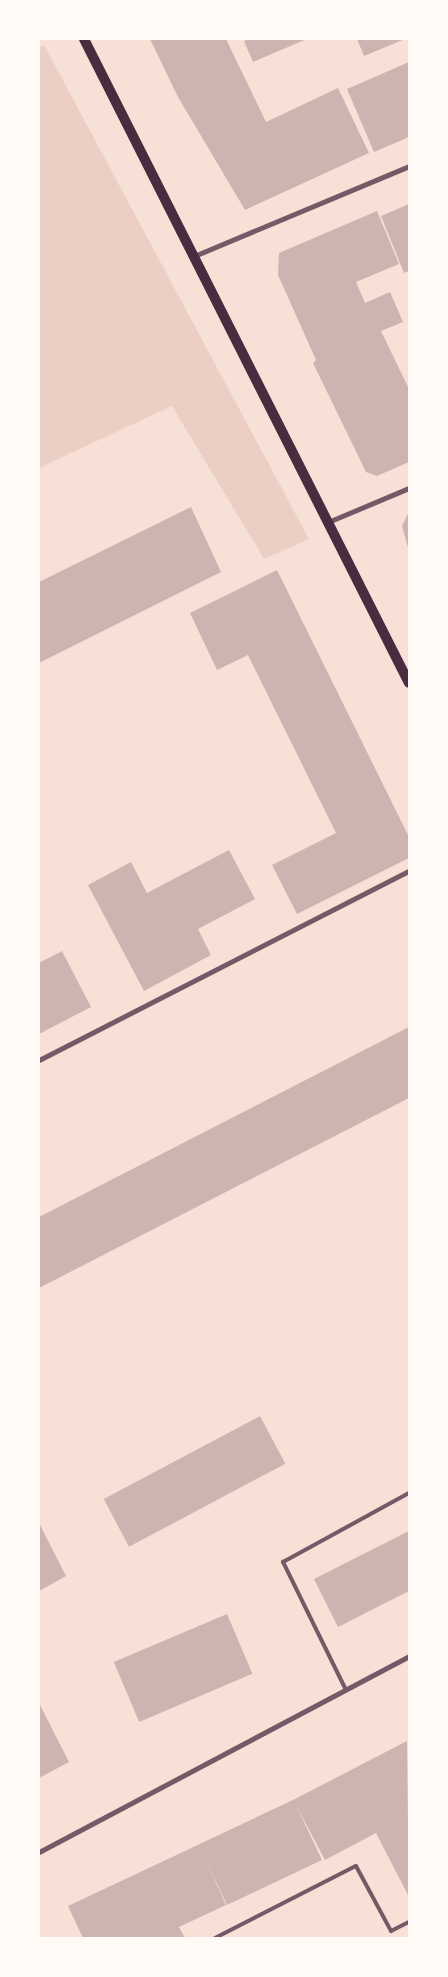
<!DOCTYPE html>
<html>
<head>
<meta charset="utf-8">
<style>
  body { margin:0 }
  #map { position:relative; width:448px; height:1977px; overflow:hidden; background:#f7e1d7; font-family:"DejaVu Sans",sans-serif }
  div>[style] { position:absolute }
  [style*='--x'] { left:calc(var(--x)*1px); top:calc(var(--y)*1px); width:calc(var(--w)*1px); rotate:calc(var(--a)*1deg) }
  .green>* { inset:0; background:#ebcfc5 }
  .building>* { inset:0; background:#ccb4b1; transform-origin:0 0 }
  .service>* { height:4px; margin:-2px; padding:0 2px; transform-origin:2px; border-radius:2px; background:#755966 }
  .minor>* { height:5px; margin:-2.5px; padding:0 2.5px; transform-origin:2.5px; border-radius:2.5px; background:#755966 }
  .secondary>* { height:10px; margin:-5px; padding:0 5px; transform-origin:5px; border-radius:5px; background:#4a2c40 }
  span { translate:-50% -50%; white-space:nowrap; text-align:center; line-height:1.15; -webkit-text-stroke:4.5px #fffaf5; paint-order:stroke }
  .frame { position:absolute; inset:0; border:40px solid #fffaf5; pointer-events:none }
</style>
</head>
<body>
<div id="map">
  <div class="green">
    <div style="clip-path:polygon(44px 45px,309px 539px,264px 559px,172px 406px,39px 468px,39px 48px)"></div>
  </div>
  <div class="building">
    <div style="clip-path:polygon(150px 39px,226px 39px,266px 122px,338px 88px,369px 153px,245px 210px,178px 97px)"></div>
    <div style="clip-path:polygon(250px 39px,307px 39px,253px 62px,244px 41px)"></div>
    <div style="clip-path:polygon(357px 39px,405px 39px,364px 56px)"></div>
    <div style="clip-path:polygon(409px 62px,409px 137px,374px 152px,347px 89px)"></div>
    <div style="clip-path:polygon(409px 204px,409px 271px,404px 273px,381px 216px)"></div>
    <div style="clip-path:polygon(377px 211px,399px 264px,356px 282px,365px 303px,390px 292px,403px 322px,381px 331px,409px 389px,409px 462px,377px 476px,366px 472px,313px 363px,316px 360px,278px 275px,279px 253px)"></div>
    <div style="clip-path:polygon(191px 507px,221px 572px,39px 663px,39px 582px)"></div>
    <div style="clip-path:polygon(409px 512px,409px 551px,402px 526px)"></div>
    <div style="clip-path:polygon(277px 570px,409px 837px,409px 858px,297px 914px,272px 865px,336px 833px,248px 655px,217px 670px,190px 613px)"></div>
    <div style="clip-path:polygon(229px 850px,255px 899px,198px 929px,211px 955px,144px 991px,88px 885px,131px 862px,147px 893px)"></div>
    <div style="clip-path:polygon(62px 951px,91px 1007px,39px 1034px,39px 963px)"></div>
    <div style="clip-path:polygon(409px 1027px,409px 1098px,39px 1288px,39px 1217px)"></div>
    <div style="left:260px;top:1416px;width:54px;height:177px;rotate:62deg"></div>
    <div style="clip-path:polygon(39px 1523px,66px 1576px,39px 1591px)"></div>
    <div style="clip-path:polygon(409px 1531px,409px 1591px,338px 1627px,314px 1579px)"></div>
    <div style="left:227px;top:1614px;width:65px;height:123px;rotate:67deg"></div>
    <div style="clip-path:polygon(39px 1703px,69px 1762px,39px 1778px)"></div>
    <div style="clip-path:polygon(407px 1741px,409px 1897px,376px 1833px,325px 1860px,296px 1805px,322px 1860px,227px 1905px,206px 1860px,226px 1905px,179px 1927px,185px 1938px,83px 1938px,68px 1906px,293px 1800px)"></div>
  </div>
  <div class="service">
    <div style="--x:346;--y:1690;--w:143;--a:-116.2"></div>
    <div style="--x:283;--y:1562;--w:144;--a:-28.7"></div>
    <div style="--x:215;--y:1938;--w:158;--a:-27.1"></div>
    <div style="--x:356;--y:1866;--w:74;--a:61.7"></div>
    <div style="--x:391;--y:1931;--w:20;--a:-27"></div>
  </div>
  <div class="minor">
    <div style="--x:194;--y:256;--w:233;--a:-22.7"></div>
    <div style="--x:328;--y:522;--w:88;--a:-22.8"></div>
    <div style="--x:39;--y:1060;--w:415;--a:-27.1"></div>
    <div style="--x:39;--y:1852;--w:419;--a:-27.9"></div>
  </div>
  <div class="secondary">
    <div style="--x:84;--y:39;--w:721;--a:63.22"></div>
  </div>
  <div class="frame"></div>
</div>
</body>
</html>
